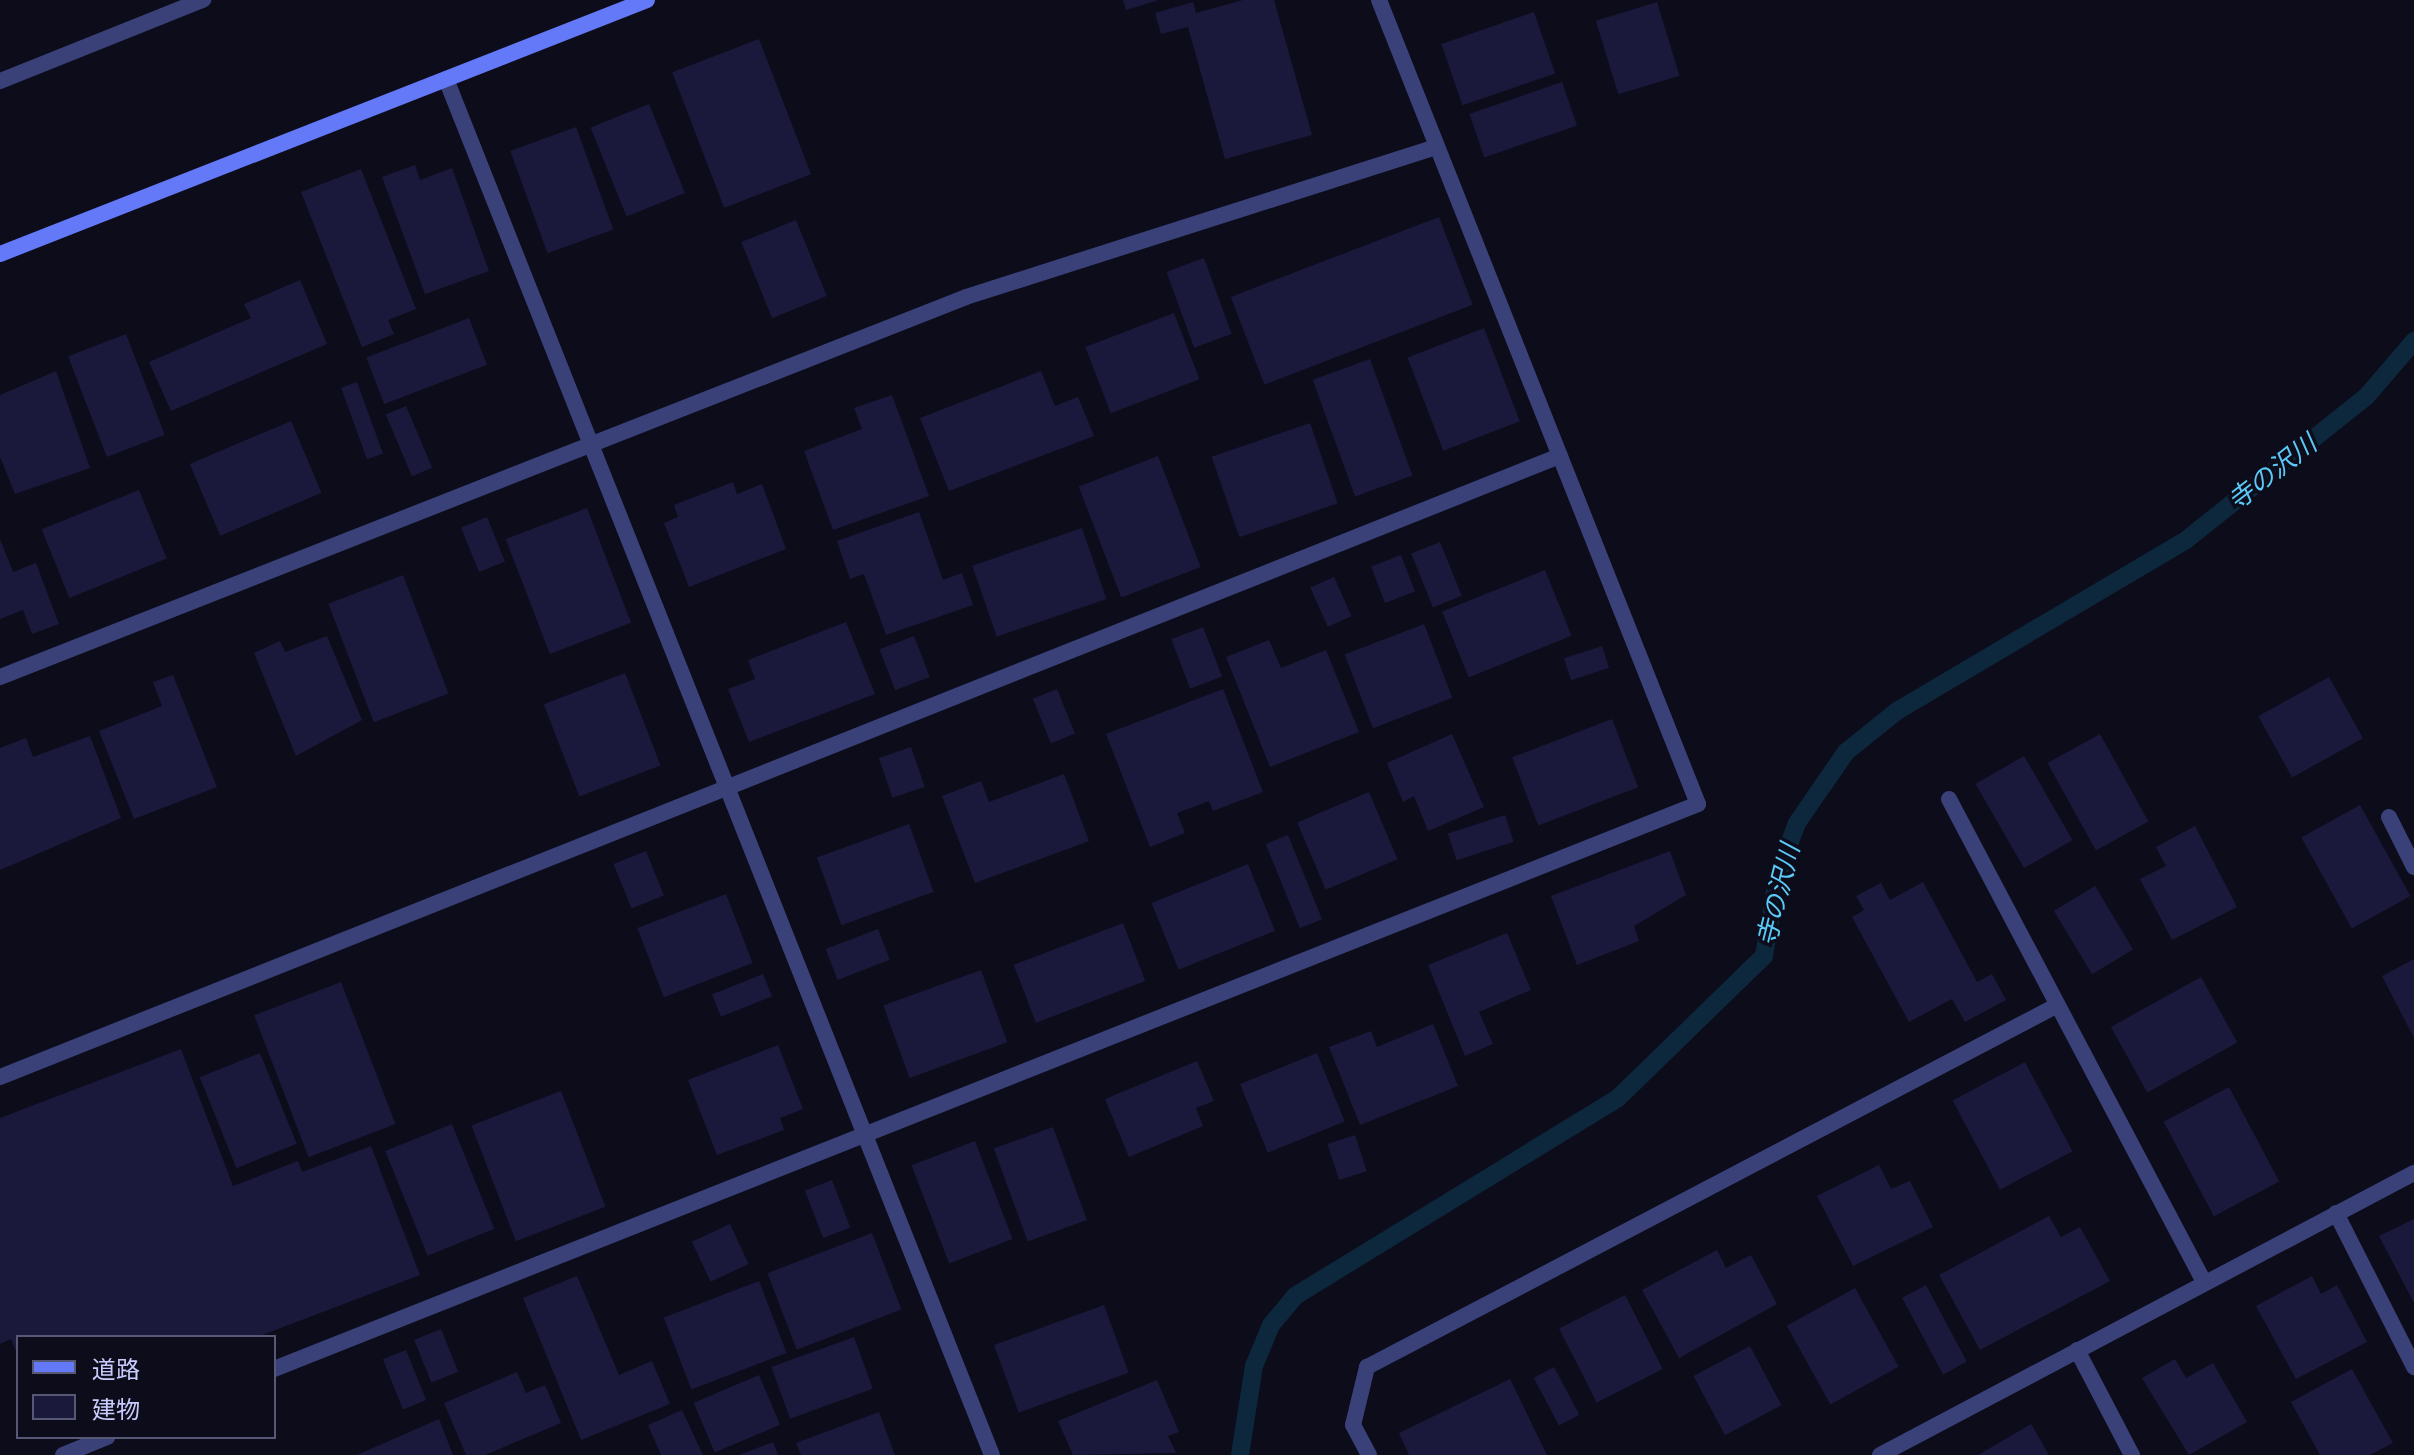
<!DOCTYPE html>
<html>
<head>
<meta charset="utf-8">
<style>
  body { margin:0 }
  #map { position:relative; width:2414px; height:1455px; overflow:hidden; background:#0c0c1b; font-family:"Open Sans","Noto Sans JP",sans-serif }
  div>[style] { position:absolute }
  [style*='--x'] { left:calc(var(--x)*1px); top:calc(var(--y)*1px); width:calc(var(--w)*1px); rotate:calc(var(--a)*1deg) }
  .stream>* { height:18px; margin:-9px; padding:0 9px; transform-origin:9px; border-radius:9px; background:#0d283d }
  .building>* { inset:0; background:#1a193b; transform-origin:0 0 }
  .lane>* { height:16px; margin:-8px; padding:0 8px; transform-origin:8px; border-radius:8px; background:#394178 }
  .street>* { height:16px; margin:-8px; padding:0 8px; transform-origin:8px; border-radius:8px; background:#394178 }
  .secondary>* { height:16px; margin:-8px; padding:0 8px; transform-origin:8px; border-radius:8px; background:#6479f8 }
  span { translate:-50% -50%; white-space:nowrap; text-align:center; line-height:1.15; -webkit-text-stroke:7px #0c0c1b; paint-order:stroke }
  .water-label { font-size:26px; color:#5bcaf7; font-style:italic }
  .legend { position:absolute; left:16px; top:1335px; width:260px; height:104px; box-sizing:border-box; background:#0c0c1b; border:2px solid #575875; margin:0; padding:10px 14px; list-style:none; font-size:24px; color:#c8cbfc }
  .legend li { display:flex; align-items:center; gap:16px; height:40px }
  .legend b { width:40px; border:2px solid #575875 }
</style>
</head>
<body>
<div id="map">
  <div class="stream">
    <div style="--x:1240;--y:1455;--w:90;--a:-81.1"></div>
    <div style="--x:1254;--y:1366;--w:44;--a:-67.5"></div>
    <div style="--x:1271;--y:1325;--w:38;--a:-50"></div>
    <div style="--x:1295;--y:1296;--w:379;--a:-31.5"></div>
    <div style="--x:1618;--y:1098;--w:204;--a:-44.2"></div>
    <div style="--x:1764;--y:956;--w:83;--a:-80.3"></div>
    <div style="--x:1778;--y:874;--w:54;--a:-69.6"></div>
    <div style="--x:1797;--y:823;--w:86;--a:-55.4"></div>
    <div style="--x:1846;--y:752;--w:65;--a:-38.8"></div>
    <div style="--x:1897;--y:711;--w:336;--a:-30.6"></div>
    <div style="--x:2186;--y:540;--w:230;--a:-38.5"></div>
    <div style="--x:2366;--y:397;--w:74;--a:-49.4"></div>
  </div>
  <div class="building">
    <div style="clip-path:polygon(1123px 0,1156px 0,1156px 1px,1126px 10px)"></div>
    <div style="clip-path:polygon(1243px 0,1274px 0,1312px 135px,1225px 159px,1188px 27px,1161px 34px,1155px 13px,1193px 2px,1196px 13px)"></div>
    <div style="left:1657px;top:2px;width:77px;height:64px;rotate:73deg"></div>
    <div style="left:1534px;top:12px;width:65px;height:98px;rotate:71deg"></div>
    <div style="left:759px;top:39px;width:145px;height:93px;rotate:69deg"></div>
    <div style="left:1562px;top:82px;width:46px;height:98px;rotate:71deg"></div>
    <div style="left:649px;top:104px;width:96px;height:63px;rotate:68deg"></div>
    <div style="left:576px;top:127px;width:109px;height:70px;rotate:70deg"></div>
    <div style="clip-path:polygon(415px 165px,420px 180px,452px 168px,489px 271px,425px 294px,382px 177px)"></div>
    <div style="clip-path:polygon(361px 169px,416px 309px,388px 320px,394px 334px,362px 347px,301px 192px)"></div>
    <div style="left:1439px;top:217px;width:94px;height:223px;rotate:69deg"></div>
    <div style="left:796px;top:220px;width:82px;height:59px;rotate:68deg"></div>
    <div style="left:1204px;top:258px;width:81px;height:40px;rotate:70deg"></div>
    <div style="clip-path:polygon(300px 280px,327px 344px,171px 411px,149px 362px,251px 318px,244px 304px)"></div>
    <div style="left:1174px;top:313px;width:71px;height:95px;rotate:69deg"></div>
    <div style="left:469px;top:318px;width:50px;height:110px;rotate:69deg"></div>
    <div style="left:1484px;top:328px;width:100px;height:82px;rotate:69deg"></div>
    <div style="left:126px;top:334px;width:108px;height:62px;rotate:69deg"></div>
    <div style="left:1370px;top:359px;width:124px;height:61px;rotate:70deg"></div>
    <div style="clip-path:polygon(56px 371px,90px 468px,15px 494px,0 457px,0 395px)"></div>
    <div style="clip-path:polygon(1041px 371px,1055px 406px,1078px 397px,1094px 436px,949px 491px,920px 418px)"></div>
    <div style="left:357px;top:382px;width:76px;height:17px;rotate:70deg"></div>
    <div style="clip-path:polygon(892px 395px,929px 496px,833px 530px,804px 451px,862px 429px,854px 408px)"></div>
    <div style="left:406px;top:406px;width:67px;height:22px;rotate:67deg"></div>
    <div style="left:291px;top:421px;width:78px;height:110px;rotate:67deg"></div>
    <div style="left:1310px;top:423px;width:85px;height:104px;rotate:71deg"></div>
    <div style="left:1158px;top:456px;width:119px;height:85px;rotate:69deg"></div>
    <div style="clip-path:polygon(733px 482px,737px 494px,762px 484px,786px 549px,689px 587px,664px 523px,678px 517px,674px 505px)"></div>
    <div style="left:139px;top:490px;width:74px;height:105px;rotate:68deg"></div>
    <div style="left:587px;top:508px;width:123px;height:87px;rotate:69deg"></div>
    <div style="clip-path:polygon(919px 512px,943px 580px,962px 573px,973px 605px,886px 635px,864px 574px,850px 579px,837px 541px)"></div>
    <div style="left:487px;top:517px;width:48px;height:28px;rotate:68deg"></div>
    <div style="left:1082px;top:528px;width:75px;height:116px;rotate:71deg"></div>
    <div style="clip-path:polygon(0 539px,13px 572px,36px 563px,59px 624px,32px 634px,23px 610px,0 619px)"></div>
    <div style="left:1440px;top:542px;width:58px;height:31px;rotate:68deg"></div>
    <div style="left:1401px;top:555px;width:39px;height:32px;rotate:69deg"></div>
    <div style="left:1545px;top:570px;width:71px;height:111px;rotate:68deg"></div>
    <div style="left:403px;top:575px;width:127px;height:80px;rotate:69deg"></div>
    <div style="left:1334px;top:577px;width:43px;height:26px;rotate:66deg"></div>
    <div style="clip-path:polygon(846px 622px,875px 694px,749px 742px,728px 689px,755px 679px,748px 660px)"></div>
    <div style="left:1424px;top:624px;width:79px;height:85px;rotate:69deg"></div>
    <div style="left:1203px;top:627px;width:53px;height:34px;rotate:69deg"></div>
    <div style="clip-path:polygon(327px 636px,362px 720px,296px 756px,254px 653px,280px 641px,285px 652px)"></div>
    <div style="left:914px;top:636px;width:44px;height:37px;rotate:69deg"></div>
    <div style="clip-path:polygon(1269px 640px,1281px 668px,1326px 650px,1359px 732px,1270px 767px,1226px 657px)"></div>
    <div style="left:1602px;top:646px;width:23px;height:40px;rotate:72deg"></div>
    <div style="left:625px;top:673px;width:99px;height:87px;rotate:69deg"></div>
    <div style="clip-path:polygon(173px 675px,217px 787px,134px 819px,99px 731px,162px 706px,153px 682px)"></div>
    <div style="left:2329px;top:677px;width:70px;height:81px;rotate:61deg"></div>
    <div style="left:1057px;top:689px;width:48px;height:26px;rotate:68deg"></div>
    <div style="clip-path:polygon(1223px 689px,1263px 792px,1213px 811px,1209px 801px,1177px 813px,1185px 833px,1150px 847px,1106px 734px)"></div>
    <div style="left:1612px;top:719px;width:73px;height:107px;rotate:69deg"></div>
    <div style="clip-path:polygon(1452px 734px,1484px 807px,1428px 831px,1414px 796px,1403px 802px,1387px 763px)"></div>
    <div style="left:2100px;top:734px;width:100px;height:60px;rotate:61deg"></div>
    <div style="clip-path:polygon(90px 736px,121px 818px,0 870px,0 748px,26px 738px,33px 757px)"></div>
    <div style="left:911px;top:747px;width:42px;height:34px;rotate:71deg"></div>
    <div style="left:2024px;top:756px;width:97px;height:56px;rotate:60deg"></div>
    <div style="clip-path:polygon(1064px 774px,1089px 841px,975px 883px,942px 796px,981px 781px,989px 802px)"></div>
    <div style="left:1369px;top:792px;width:73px;height:78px;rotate:67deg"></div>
    <div style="left:2360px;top:805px;width:104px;height:67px;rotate:61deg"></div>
    <div style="left:1505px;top:815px;width:28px;height:60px;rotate:72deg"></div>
    <div style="left:909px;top:824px;width:72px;height:98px;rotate:70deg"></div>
    <div style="clip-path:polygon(2195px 826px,2237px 907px,2172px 940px,2140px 879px,2166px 866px,2156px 847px)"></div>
    <div style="left:1288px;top:835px;width:91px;height:24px;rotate:68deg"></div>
    <div style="left:646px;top:851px;width:48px;height:35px;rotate:68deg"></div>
    <div style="clip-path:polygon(1670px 851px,1686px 895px,1634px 926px,1639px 941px,1577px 965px,1551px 896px)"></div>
    <div style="left:1248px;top:864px;width:72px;height:104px;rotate:68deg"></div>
    <div style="clip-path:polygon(1923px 882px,1977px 982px,1992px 974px,2006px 1000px,1965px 1022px,1952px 999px,1909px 1022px,1852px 917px,1864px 910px,1856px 896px,1881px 883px,1890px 900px)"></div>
    <div style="left:2095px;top:886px;width:74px;height:48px;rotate:59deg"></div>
    <div style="left:726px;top:894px;width:74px;height:95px;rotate:69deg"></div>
    <div style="left:1123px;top:923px;width:62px;height:117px;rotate:69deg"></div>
    <div style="left:878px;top:929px;width:33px;height:56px;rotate:69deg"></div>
    <div style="clip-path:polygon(1507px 933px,1531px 990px,1479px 1012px,1493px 1044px,1465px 1056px,1428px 965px)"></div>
    <div style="clip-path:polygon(2414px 959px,2414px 1038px,2382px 976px)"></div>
    <div style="left:981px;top:970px;width:77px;height:104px;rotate:70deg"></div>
    <div style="left:763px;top:974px;width:24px;height:55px;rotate:68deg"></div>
    <div style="left:2201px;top:977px;width:75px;height:103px;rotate:61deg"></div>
    <div style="left:341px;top:982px;width:152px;height:93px;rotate:69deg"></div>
    <div style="clip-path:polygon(1433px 1024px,1458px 1086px,1360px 1125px,1329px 1047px,1371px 1031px,1377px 1047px)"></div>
    <div style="clip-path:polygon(778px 1045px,803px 1109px,780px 1118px,784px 1130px,717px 1155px,688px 1080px)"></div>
    <div style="clip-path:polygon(181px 1049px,233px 1186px,298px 1161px,302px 1172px,371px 1146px,420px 1275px,257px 1337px,18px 1337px,18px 1356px,11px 1339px,0 1344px,0 1118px)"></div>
    <div style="left:260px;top:1053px;width:98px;height:65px;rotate:68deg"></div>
    <div style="left:1317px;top:1053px;width:74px;height:83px;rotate:68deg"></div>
    <div style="clip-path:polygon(1197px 1061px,1214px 1101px,1196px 1108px,1203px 1126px,1129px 1157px,1105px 1099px)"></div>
    <div style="left:2025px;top:1062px;width:101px;height:82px;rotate:62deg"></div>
    <div style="left:2229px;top:1087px;width:107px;height:74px;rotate:62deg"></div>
    <div style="left:561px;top:1091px;width:124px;height:96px;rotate:69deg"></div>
    <div style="left:452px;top:1124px;width:113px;height:72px;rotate:68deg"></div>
    <div style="left:1053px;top:1127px;width:99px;height:63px;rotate:70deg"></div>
    <div style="left:1355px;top:1135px;width:38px;height:29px;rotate:72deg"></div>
    <div style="left:975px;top:1141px;width:105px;height:68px;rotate:69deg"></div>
    <div style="clip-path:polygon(1879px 1165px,1891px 1189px,1910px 1181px,1933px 1227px,1853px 1266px,1817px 1196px)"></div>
    <div style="left:832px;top:1180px;width:51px;height:29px;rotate:69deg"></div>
    <div style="clip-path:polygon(2049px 1216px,2061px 1237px,2080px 1227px,2110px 1281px,1980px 1350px,1939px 1275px)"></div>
    <div style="clip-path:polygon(2414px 1219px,2414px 1303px,2379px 1236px)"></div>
    <div style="left:730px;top:1224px;width:44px;height:42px;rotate:65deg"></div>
    <div style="left:872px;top:1233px;width:82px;height:112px;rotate:69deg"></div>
    <div style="clip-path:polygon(1717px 1250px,1726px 1268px,1751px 1255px,1777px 1304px,1679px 1358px,1642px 1290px)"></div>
    <div style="clip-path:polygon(577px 1276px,619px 1375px,652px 1361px,670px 1404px,581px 1440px,523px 1298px)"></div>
    <div style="clip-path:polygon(2312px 1276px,2321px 1294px,2337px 1285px,2367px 1342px,2296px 1379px,2256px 1306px)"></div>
    <div style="left:759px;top:1281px;width:77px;height:102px;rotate:69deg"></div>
    <div style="left:1926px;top:1285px;width:87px;height:27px;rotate:62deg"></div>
    <div style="left:1855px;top:1288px;width:90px;height:78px;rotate:61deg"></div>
    <div style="left:1625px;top:1295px;width:83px;height:74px;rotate:63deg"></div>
    <div style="left:1104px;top:1305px;width:72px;height:117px;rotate:70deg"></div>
    <div style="left:441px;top:1329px;width:46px;height:29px;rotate:68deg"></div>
    <div style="left:854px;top:1337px;width:55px;height:88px;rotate:70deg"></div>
    <div style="left:1750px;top:1346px;width:67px;height:64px;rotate:62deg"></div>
    <div style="left:406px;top:1350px;width:54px;height:25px;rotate:68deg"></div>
    <div style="clip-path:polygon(2175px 1359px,2186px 1378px,2213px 1363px,2247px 1422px,2189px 1455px,2142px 1378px)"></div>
    <div style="left:1554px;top:1367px;width:54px;height:23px;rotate:62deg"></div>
    <div style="clip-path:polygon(2352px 1369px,2393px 1443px,2370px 1455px,2320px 1455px,2291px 1402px)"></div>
    <div style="clip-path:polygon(517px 1372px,526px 1393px,545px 1385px,561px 1423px,485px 1455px,466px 1455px,444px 1403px)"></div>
    <div style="left:759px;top:1375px;width:54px;height:71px;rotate:67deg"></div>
    <div style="clip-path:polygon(1510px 1379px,1547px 1455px,1409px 1455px,1399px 1433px)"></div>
    <div style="clip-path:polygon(1157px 1380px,1179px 1432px,1168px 1436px,1176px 1453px,1073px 1455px,1058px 1421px)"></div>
    <div style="clip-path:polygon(682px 1410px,703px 1455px,661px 1455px,648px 1425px)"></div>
    <div style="clip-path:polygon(879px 1412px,895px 1455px,801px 1455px,796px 1443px)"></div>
    <div style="clip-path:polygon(439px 1419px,453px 1455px,357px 1455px)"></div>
    <div style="clip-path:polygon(2031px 1424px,2049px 1455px,1978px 1455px)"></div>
    <div style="clip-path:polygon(773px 1442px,778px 1455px,739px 1455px)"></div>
  </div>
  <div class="lane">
    <div style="--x:0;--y:81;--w:219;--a:-21.8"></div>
  </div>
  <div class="street">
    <div style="--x:446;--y:79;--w:1480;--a:68.36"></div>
    <div style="--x:0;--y:677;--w:1038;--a:-21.47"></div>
    <div style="--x:966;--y:297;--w:493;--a:-17.7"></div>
    <div style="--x:1949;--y:799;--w:546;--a:62.17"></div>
    <div style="--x:2389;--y:817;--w:56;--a:63.4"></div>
    <div style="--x:0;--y:1077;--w:1679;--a:-21.71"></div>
    <div style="--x:2336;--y:1213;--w:173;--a:63.1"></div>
    <div style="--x:2077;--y:1350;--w:119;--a:62.4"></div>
    <div style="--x:274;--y:1369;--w:1532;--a:-21.64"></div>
    <div style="--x:1698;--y:804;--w:865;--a:-111.64"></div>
    <div style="--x:63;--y:1455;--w:48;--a:-22.2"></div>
    <div style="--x:1369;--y:1455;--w:34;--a:-118"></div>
    <div style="--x:1353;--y:1425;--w:60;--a:-76.4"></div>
    <div style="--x:1367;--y:1367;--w:776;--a:-27.66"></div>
    <div style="--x:1880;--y:1455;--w:604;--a:-27.84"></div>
  </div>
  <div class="secondary">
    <div style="--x:0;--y:254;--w:695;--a:-21.43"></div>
  </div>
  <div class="water-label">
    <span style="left:2272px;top:472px;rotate:-38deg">寺の沢川</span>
    <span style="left:1778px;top:895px;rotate:-76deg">寺の沢川</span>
  </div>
  <ul class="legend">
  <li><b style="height:10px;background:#6479f8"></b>道路</li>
  <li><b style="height:22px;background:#1a193b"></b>建物</li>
  </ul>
</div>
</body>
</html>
